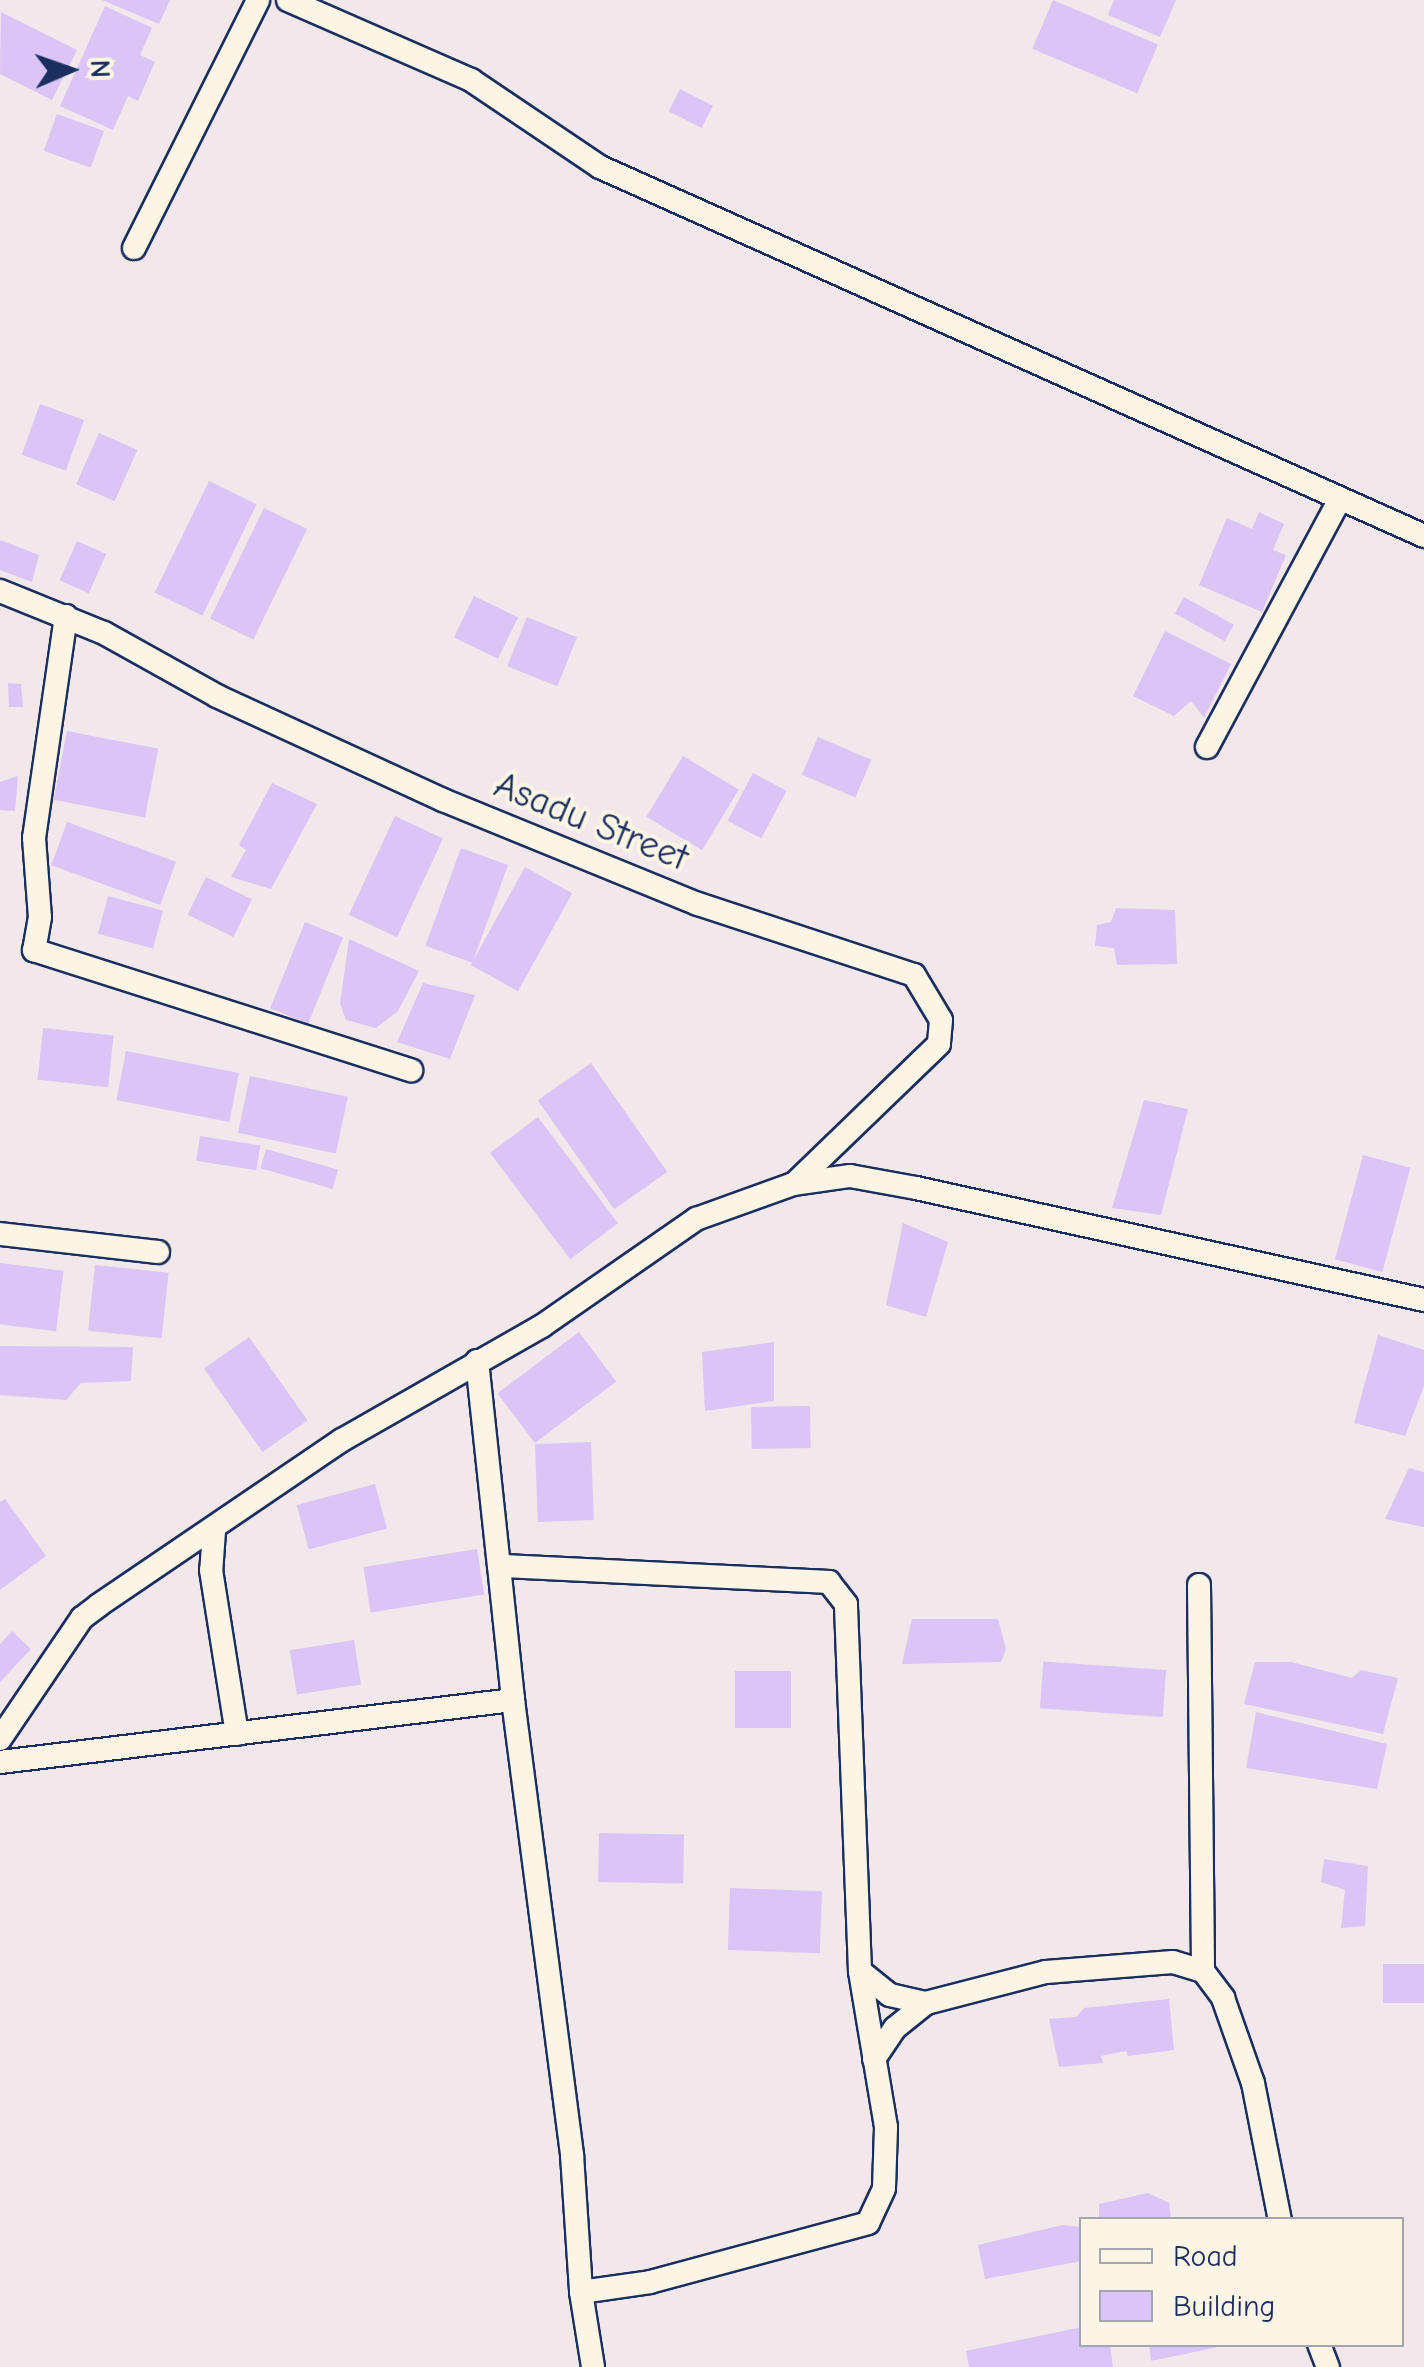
<!DOCTYPE html>
<html>
<head>
<meta charset="utf-8">
<style>
  body { margin:0 }
  #map { position:relative; width:1424px; height:2367px; overflow:hidden; background:#f2e7ea; font-family:"Comic Neue",sans-serif }
  div>[style] { position:absolute }
  [style*='--x'] { left:calc(var(--x)*1px); top:calc(var(--y)*1px); width:calc(var(--w)*1px); rotate:calc(var(--a)*1deg) }
  .building>* { inset:0; background:#dac5f6; transform-origin:0 0 }
  .roads { filter:drop-shadow(2px 0 #1b2f5e) drop-shadow(-2px 0 #1b2f5e) drop-shadow(0 2px #1b2f5e) drop-shadow(0 -2px #1b2f5e) }
  .street>* { height:22px; margin:-11px; padding:0 11px; transform-origin:11px; border-radius:11px; background:#fcf5e5 }
  span { translate:-50% -50%; white-space:nowrap; text-align:center; line-height:1.15; -webkit-text-stroke:8px #fcf5e5; paint-order:stroke }
  .street-label { font-size:38px; color:#1b2f5e }
  .legend { position:absolute; left:1079px; top:2217px; width:325px; height:130px; box-sizing:border-box; background:#fcf5e5; border:2px solid #a2a6af; margin:0; padding:12px 18px; list-style:none; font-size:30px; color:#1b2f5e }
  .legend li { display:flex; align-items:center; gap:20px; height:50px }
  .legend b { width:50px; border:2px solid #a2a6af }
  .north { position:absolute; left:20px; top:20px; width:100px; height:100px; -webkit-text-stroke:8px #fcf5e5; paint-order:stroke; rotate:88deg; font-size:28px; font-weight:700; line-height:40px; text-align:center; color:#1b2f5e }
  .north::after { content:''; display:block; margin:auto; width:35px; height:45px; background:#1b2f5e; clip-path:polygon(50% 0,100% 100%,50% 72%,0 100%) }
</style>
</head>
<body>
<div id="map">
  <div class="building">
    <div style="clip-path:polygon(102px 0,170px 0,159px 24px)"></div>
    <div style="left:1053px;top:0;width:114px;height:53px;rotate:23deg"></div>
    <div style="clip-path:polygon(1114px 0,1176px 0,1160px 37px,1108px 15px)"></div>
    <div style="clip-path:polygon(105px 6px,152px 28px,140px 55px,155px 62px,138px 101px,128px 96px,113px 130px,60px 106px)"></div>
    <div style="clip-path:polygon(1px 12px,77px 50px,52px 100px,0 74px)"></div>
    <div style="left:680px;top:89px;width:37px;height:25px;rotate:27deg"></div>
    <div style="left:57px;top:114px;width:50px;height:39px;rotate:20deg"></div>
    <div style="left:40px;top:404px;width:47px;height:54px;rotate:20deg"></div>
    <div style="left:99px;top:433px;width:42px;height:56px;rotate:24deg"></div>
    <div style="left:209px;top:481px;width:53px;height:124px;rotate:26deg"></div>
    <div style="left:264px;top:508px;width:48px;height:123px;rotate:26deg"></div>
    <div style="clip-path:polygon(1259px 512px,1284px 524px,1273px 550px,1286px 555px,1262px 612px,1199px 585px,1227px 518px,1252px 529px)"></div>
    <div style="clip-path:polygon(0 540px,39px 555px,32px 582px,0 570px)"></div>
    <div style="left:77px;top:541px;width:32px;height:43px;rotate:24deg"></div>
    <div style="left:474px;top:596px;width:49px;height:46px;rotate:26deg"></div>
    <div style="left:1184px;top:597px;width:57px;height:19px;rotate:29deg"></div>
    <div style="left:527px;top:617px;width:54px;height:53px;rotate:22deg"></div>
    <div style="clip-path:polygon(1165px 631px,1231px 664px,1204px 718px,1191px 701px,1174px 716px,1133px 696px)"></div>
    <div style="clip-path:polygon(8px 683px,21px 684px,23px 707px,9px 707px)"></div>
    <div style="left:67px;top:731px;width:93px;height:70px;rotate:11deg"></div>
    <div style="left:818px;top:737px;width:58px;height:41px;rotate:23deg"></div>
    <div style="left:683px;top:756px;width:65px;height:71px;rotate:31deg"></div>
    <div style="left:753px;top:773px;width:38px;height:54px;rotate:28deg"></div>
    <div style="clip-path:polygon(18px 776px,15px 811px,0 810px,0 782px)"></div>
    <div style="clip-path:polygon(272px 783px,317px 804px,271px 889px,231px 877px,246px 850px,239px 845px)"></div>
    <div style="left:395px;top:816px;width:53px;height:109px;rotate:25deg"></div>
    <div style="left:67px;top:822px;width:116px;height:46px;rotate:20deg"></div>
    <div style="left:461px;top:848px;width:50px;height:104px;rotate:20deg"></div>
    <div style="left:525px;top:867px;width:54px;height:112px;rotate:29deg"></div>
    <div style="left:206px;top:877px;width:51px;height:42px;rotate:26deg"></div>
    <div style="left:108px;top:896px;width:57px;height:39px;rotate:15deg"></div>
    <div style="clip-path:polygon(1116px 908px,1175px 910px,1177px 964px,1117px 965px,1114px 948px,1095px 946px,1097px 925px,1111px 922px)"></div>
    <div style="left:305px;top:922px;width:41px;height:93px;rotate:22deg"></div>
    <div style="clip-path:polygon(349px 939px,419px 971px,398px 1011px,376px 1028px,346px 1020px,340px 1004px)"></div>
    <div style="clip-path:polygon(423px 983px,475px 995px,450px 1059px,397px 1042px)"></div>
    <div style="left:43px;top:1028px;width:71px;height:52px;rotate:6deg"></div>
    <div style="left:126px;top:1051px;width:115px;height:50px;rotate:11deg"></div>
    <div style="left:591px;top:1063px;width:133px;height:65px;rotate:55deg"></div>
    <div style="left:250px;top:1076px;width:100px;height:58px;rotate:12deg"></div>
    <div style="clip-path:polygon(1144px 1100px,1188px 1109px,1161px 1215px,1112px 1208px)"></div>
    <div style="left:538px;top:1117px;width:133px;height:60px;rotate:53deg"></div>
    <div style="left:200px;top:1136px;width:61px;height:25px;rotate:9deg"></div>
    <div style="left:266px;top:1149px;width:75px;height:20px;rotate:16deg"></div>
    <div style="left:1363px;top:1155px;width:49px;height:108px;rotate:15deg"></div>
    <div style="clip-path:polygon(903px 1223px,948px 1242px,926px 1317px,886px 1305px)"></div>
    <div style="left:0;top:1263px;width:64px;height:61px;rotate:7deg"></div>
    <div style="left:95px;top:1265px;width:74px;height:66px;rotate:6deg"></div>
    <div style="left:579px;top:1332px;width:62px;height:102px;rotate:53deg"></div>
    <div style="clip-path:polygon(1378px 1335px,1424px 1350px,1424px 1386px,1405px 1436px,1354px 1423px)"></div>
    <div style="left:249px;top:1337px;width:102px;height:55px;rotate:55deg"></div>
    <div style="clip-path:polygon(774px 1342px,774px 1401px,705px 1411px,702px 1352px)"></div>
    <div style="clip-path:polygon(0 1346px,133px 1347px,131px 1381px,81px 1383px,66px 1400px,0 1395px)"></div>
    <div style="left:810px;top:1406px;width:42px;height:59px;rotate:89deg"></div>
    <div style="left:591px;top:1442px;width:78px;height:56px;rotate:88deg"></div>
    <div style="clip-path:polygon(1409px 1468px,1424px 1472px,1424px 1527px,1385px 1519px)"></div>
    <div style="left:375px;top:1484px;width:46px;height:81px;rotate:75deg"></div>
    <div style="clip-path:polygon(5px 1499px,46px 1556px,0 1590px,0 1502px)"></div>
    <div style="left:477px;top:1549px;width:46px;height:115px;rotate:81deg"></div>
    <div style="clip-path:polygon(912px 1619px,998px 1619px,1006px 1649px,1001px 1662px,902px 1664px)"></div>
    <div style="clip-path:polygon(12px 1631px,31px 1649px,0 1682px,0 1644px)"></div>
    <div style="left:354px;top:1640px;width:45px;height:65px;rotate:81deg"></div>
    <div style="clip-path:polygon(1255px 1662px,1291px 1662px,1352px 1678px,1361px 1670px,1398px 1678px,1383px 1734px,1244px 1704px)"></div>
    <div style="left:1166px;top:1670px;width:47px;height:123px;rotate:94deg"></div>
    <div style="left:735px;top:1671px;width:56px;height:57px"></div>
    <div style="clip-path:polygon(1256px 1712px,1387px 1744px,1377px 1789px,1246px 1768px)"></div>
    <div style="left:599px;top:1833px;width:85px;height:49px;rotate:1deg"></div>
    <div style="clip-path:polygon(1324px 1859px,1368px 1866px,1365px 1926px,1341px 1928px,1345px 1890px,1321px 1882px)"></div>
    <div style="left:730px;top:1888px;width:92px;height:62px;rotate:2deg"></div>
    <div style="left:1424px;top:1964px;width:39px;height:41px;rotate:90deg"></div>
    <div style="clip-path:polygon(1169px 1999px,1174px 2050px,1128px 2056px,1126px 2051px,1101px 2056px,1103px 2063px,1059px 2067px,1049px 2019px,1076px 2017px,1084px 2008px)"></div>
    <div style="clip-path:polygon(1148px 2193px,1169px 2203px,1171px 2220px,1099px 2218px,1099px 2204px)"></div>
    <div style="clip-path:polygon(1062px 2225px,1082px 2227px,1082px 2261px,985px 2279px,978px 2245px)"></div>
    <div style="clip-path:polygon(1082px 2327px,1082px 2344px,1110px 2344px,1113px 2367px,969px 2367px,966px 2351px)"></div>
    <div style="clip-path:polygon(1149px 2344px,1223px 2344px,1223px 2346px,1151px 2361px)"></div>
  </div>
  <div class="roads">
    <div class="street">
      <div style="--x:288;--y:0;--w:200;--a:23.6"></div>
      <div style="--x:471;--y:80;--w:156;--a:34"></div>
      <div style="--x:600;--y:167;--w:903;--a:24.12"></div>
      <div style="--x:134;--y:248;--w:277;--a:-63.4"></div>
      <div style="--x:0;--y:591;--w:112;--a:22"></div>
      <div style="--x:104;--y:633;--w:129;--a:29.1"></div>
      <div style="--x:217;--y:696;--w:249;--a:24.7"></div>
      <div style="--x:443;--y:800;--w:275;--a:22.2"></div>
      <div style="--x:698;--y:904;--w:227;--a:18.2"></div>
      <div style="--x:914;--y:975;--w:52;--a:59"></div>
      <div style="--x:941;--y:1020;--w:24;--a:95"></div>
      <div style="--x:939;--y:1044;--w:196;--a:136"></div>
      <div style="--x:66;--y:616;--w:224;--a:98.2"></div>
      <div style="--x:34;--y:838;--w:79;--a:85.7"></div>
      <div style="--x:40;--y:917;--w:34;--a:100"></div>
      <div style="--x:34;--y:950;--w:396;--a:17.7"></div>
      <div style="--x:1207;--y:747;--w:279;--a:-61.8"></div>
      <div style="--x:0;--y:1234;--w:159;--a:6.5"></div>
      <div style="--x:477;--y:1361;--w:206;--a:83.9"></div>
      <div style="--x:499;--y:1566;--w:135;--a:84"></div>
      <div style="--x:513;--y:1700;--w:459;--a:82.6"></div>
      <div style="--x:572;--y:2155;--w:137;--a:86.2"></div>
      <div style="--x:581;--y:2292;--w:70;--a:-8.2"></div>
      <div style="--x:650;--y:2282;--w:226;--a:-15.1"></div>
      <div style="--x:868;--y:2223;--w:38;--a:-65"></div>
      <div style="--x:884;--y:2188;--w:61;--a:-88.1"></div>
      <div style="--x:886;--y:2127;--w:158;--a:-99.5"></div>
      <div style="--x:860;--y:1971;--w:367;--a:-92.2"></div>
      <div style="--x:846;--y:1604;--w:28;--a:-128"></div>
      <div style="--x:829;--y:1582;--w:330;--a:-177.2"></div>
      <div style="--x:214;--y:1531;--w:39;--a:94"></div>
      <div style="--x:211;--y:1570;--w:166;--a:81"></div>
      <div style="--x:1199;--y:1585;--w:386;--a:89.4"></div>
      <div style="--x:0;--y:1739;--w:146;--a:-55.9"></div>
      <div style="--x:82;--y:1618;--w:21;--a:-37"></div>
      <div style="--x:99;--y:1605;--w:294;--a:-34.2"></div>
      <div style="--x:342;--y:1440;--w:230;--a:-29.7"></div>
      <div style="--x:542;--y:1326;--w:188;--a:-34.8"></div>
      <div style="--x:696;--y:1219;--w:103;--a:-19.8"></div>
      <div style="--x:793;--y:1184;--w:58;--a:-8"></div>
      <div style="--x:850;--y:1176;--w:67;--a:10.3"></div>
      <div style="--x:916;--y:1188;--w:520;--a:12.43"></div>
      <div style="--x:0;--y:1762;--w:517;--a:-6.89"></div>
      <div style="--x:860;--y:1971;--w:38;--a:39"></div>
      <div style="--x:890;--y:1995;--w:37;--a:13"></div>
      <div style="--x:926;--y:2003;--w:124;--a:-14.5"></div>
      <div style="--x:1046;--y:1972;--w:127;--a:-4.5"></div>
      <div style="--x:1173;--y:1962;--w:31;--a:17"></div>
      <div style="--x:1203;--y:1971;--w:34;--a:53"></div>
      <div style="--x:1223;--y:1998;--w:90;--a:70.6"></div>
      <div style="--x:1253;--y:2083;--w:140;--a:78.9"></div>
      <div style="--x:874;--y:2059;--w:37;--a:-56"></div>
      <div style="--x:895;--y:2028;--w:40;--a:-39"></div>
      <div style="--x:581;--y:2292;--w:76;--a:80.9"></div>
      <div style="--x:1319;--y:2344;--w:25;--a:69"></div>
    </div>
  </div>
  <div class="street-label">
    <span style="left:591px;top:822px;rotate:22deg">Asadu Street</span>
  </div>
  <ul class="legend">
  <li><b style="height:12px;background:#fcf5e5"></b>Road</li>
  <li><b style="height:28px;background:#dac5f6"></b>Building</li>
  </ul>
  <div class="north">N</div>
</div>
</body>
</html>
